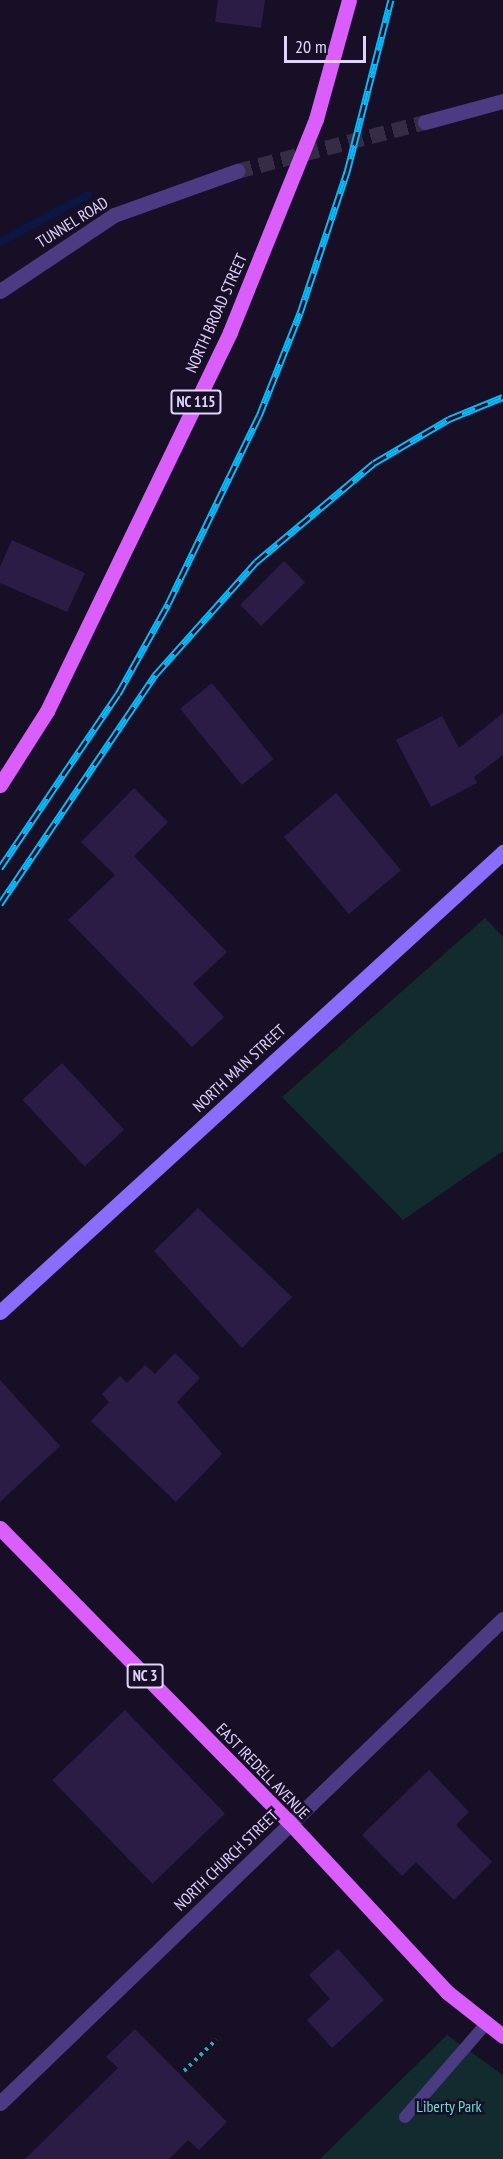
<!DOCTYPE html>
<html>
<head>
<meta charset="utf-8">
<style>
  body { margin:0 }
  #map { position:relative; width:503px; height:2159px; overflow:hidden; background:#170f25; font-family:"PT Sans Narrow",sans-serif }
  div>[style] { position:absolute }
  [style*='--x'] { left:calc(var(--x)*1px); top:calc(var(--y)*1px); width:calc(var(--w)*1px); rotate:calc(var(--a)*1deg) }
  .green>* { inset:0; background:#122b2f }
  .stream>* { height:8px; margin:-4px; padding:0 4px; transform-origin:4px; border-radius:4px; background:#0b1642 }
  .building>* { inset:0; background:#2b1c45; transform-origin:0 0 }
  .minor-tunnel>* { height:15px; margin-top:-7.5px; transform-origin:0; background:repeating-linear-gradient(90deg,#352d46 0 15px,transparent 0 23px) }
  .path>* { height:4px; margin-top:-2px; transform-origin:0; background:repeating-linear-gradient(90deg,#32a7b4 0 3px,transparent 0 7.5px) }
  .service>* { height:12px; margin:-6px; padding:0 6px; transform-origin:6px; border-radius:6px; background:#4a3b83 }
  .minor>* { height:15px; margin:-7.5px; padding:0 7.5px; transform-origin:7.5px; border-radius:7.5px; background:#4a3b83 }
  .secondary>* { height:15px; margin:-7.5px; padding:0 7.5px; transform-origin:7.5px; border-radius:7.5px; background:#886efc }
  .primary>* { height:15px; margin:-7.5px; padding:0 7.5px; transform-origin:7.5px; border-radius:7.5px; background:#da5efb }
  .rail>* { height:7px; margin-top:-3.5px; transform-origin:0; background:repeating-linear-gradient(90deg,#170f25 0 14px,#06b9f8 0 28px); box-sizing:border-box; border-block:2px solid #06b9f8 }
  span { translate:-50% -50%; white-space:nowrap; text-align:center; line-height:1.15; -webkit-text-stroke:5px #170f25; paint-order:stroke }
  .shield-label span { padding:2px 4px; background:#170f25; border:2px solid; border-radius:4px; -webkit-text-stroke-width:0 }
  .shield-label { font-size:15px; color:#e0d4fe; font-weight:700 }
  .street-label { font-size:16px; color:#e0d4fe }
  .park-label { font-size:16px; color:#61ddd2 }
  .scale { position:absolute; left:284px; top:36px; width:82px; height:27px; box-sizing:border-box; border:3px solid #e0d4fe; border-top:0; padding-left:8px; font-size:18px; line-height:21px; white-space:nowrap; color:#e0d4fe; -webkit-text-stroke:4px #170f25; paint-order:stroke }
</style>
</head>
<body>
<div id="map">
  <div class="green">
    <div style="clip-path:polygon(485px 918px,503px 937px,503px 1151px,403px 1220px,282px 1097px)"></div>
    <div style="clip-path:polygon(447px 2035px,503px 2075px,503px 2159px,320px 2159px)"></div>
  </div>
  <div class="stream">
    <div style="--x:0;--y:242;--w:100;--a:-28.1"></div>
  </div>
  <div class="building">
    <div style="clip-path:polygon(218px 0,265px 0,261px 28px,215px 22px)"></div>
    <div style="clip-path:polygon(12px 540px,85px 573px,67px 612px,0 583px,0 567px)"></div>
    <div style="left:284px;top:561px;width:30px;height:62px;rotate:45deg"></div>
    <div style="left:212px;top:683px;width:98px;height:41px;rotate:51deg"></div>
    <div style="clip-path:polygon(503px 713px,503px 755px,474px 777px,477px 783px,431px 807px,396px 740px,442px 716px,459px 748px)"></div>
    <div style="clip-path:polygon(134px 788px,168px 822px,134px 856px,227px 952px,193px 984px,224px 1017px,192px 1047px,68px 920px,115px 875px,81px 842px)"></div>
    <div style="left:336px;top:793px;width:101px;height:68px;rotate:50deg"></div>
    <div style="left:62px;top:1063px;width:91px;height:54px;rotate:47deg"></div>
    <div style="clip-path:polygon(198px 1208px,292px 1297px,242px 1348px,154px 1251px)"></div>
    <div style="clip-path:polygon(175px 1353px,200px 1378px,177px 1402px,222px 1454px,176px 1502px,91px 1421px,109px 1402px,102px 1394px,120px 1376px,127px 1383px,145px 1365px,155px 1374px)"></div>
    <div style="clip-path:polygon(0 1380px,60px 1446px,0 1502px)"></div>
    <div style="left:125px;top:1710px;width:144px;height:101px;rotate:46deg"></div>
    <div style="clip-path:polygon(429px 1770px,469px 1812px,456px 1825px,492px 1862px,454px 1900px,416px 1862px,402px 1876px,362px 1835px)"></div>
    <div style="clip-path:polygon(338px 1949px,384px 2000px,332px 2048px,307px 2020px,330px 1999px,309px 1975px)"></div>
    <div style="clip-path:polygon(135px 2029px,227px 2122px,199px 2150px,188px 2140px,169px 2159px,25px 2159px,118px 2068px,106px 2057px)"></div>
  </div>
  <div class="minor-tunnel">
    <div style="--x:237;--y:171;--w:194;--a:-14.6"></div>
  </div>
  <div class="path">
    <div style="--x:184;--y:2071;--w:45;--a:-44.1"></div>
  </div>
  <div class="service">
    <div style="--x:405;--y:2117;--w:122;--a:-49"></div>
  </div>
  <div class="minor">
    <div style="--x:425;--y:122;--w:81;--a:-15.1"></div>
    <div style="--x:0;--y:291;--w:137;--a:-33.7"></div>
    <div style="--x:114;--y:215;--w:131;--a:-19.7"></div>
    <div style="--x:0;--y:2103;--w:698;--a:-43.9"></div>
  </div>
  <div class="secondary">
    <div style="--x:0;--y:1312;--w:682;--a:-42.44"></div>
  </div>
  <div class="primary">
    <div style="--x:0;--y:785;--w:88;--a:-57.6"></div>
    <div style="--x:47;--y:711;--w:421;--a:-64.2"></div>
    <div style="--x:230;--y:332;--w:230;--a:-68"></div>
    <div style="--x:316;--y:119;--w:123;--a:-74.5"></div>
    <div style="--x:0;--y:1528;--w:414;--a:45.5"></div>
    <div style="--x:290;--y:1823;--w:231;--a:47.1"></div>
    <div style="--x:447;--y:1992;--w:71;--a:38.2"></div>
  </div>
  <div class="rail">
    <div style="--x:0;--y:868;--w:210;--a:-55.9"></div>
    <div style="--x:118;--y:694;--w:103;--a:-60.9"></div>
    <div style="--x:168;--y:604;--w:209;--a:-64.2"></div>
    <div style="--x:259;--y:416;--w:111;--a:-68.3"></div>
    <div style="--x:300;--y:313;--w:149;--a:-71.6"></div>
    <div style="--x:347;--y:172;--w:178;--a:-75.7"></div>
    <div style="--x:0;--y:904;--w:277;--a:-55.9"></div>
    <div style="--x:155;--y:675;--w:152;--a:-48.2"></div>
    <div style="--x:256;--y:562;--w:154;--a:-40"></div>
    <div style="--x:374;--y:463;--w:87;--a:-30.4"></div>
    <div style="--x:449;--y:419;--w:58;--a:-22.2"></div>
  </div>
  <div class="shield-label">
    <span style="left:196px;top:402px">NC 115</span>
    <span style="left:145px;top:1676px">NC 3</span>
  </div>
  <div class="street-label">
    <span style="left:72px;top:222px;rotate:-32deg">TUNNEL ROAD</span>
    <span style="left:216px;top:313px;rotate:-66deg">NORTH BROAD STREET</span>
    <span style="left:239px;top:1068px;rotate:-43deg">NORTH MAIN STREET</span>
    <span style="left:263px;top:1771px;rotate:46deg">EAST IREDELL AVENUE</span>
    <span style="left:226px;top:1860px;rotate:-44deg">NORTH CHURCH STREET</span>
  </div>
  <div class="park-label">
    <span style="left:449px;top:2106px">Liberty Park</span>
  </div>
  <div class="scale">20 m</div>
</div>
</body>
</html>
